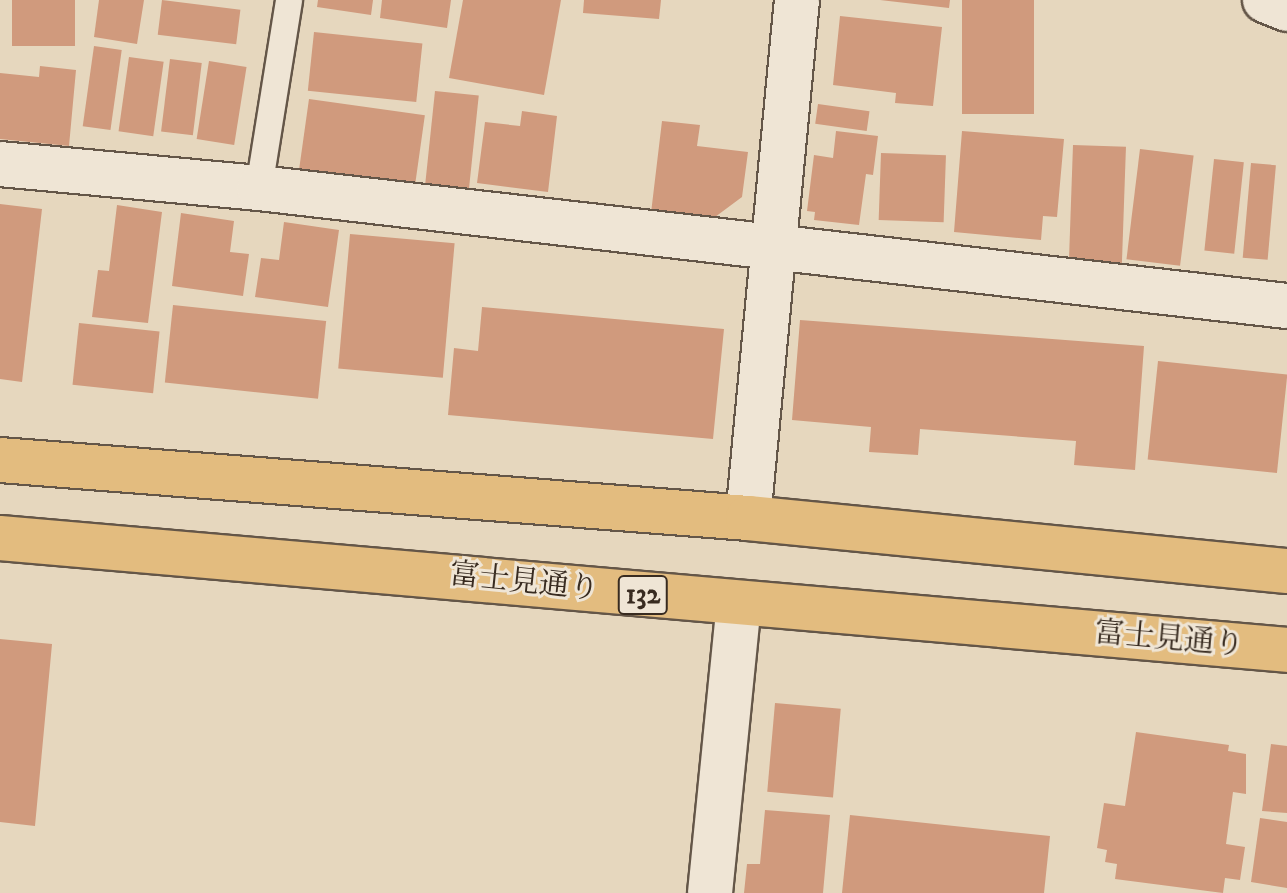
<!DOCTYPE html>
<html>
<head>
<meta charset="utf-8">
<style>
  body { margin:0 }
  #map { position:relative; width:1287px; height:893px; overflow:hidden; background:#e6d7be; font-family:"IM FELL DW Pica","Noto Serif JP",serif }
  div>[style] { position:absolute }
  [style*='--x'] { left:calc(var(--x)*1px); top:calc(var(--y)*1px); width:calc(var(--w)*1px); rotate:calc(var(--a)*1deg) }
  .building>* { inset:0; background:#d09a7d; transform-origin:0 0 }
  .roads { filter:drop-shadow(2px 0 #645648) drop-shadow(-2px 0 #645648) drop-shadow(0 2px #645648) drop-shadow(0 -2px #645648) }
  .service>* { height:26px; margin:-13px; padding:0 13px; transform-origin:13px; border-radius:13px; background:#efe5d5 }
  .minor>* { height:44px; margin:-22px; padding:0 22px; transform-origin:22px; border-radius:22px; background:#efe5d5 }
  .trunk>* { height:44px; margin:-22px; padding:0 22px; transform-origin:22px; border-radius:22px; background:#e3bc7f }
  span { translate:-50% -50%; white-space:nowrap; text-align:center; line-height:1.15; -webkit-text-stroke:6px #efe5d5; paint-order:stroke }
  .shield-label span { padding:2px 6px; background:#efe5d5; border:2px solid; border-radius:6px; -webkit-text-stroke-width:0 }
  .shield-label { font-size:28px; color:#382b20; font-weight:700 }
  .street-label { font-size:30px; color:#382b20 }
</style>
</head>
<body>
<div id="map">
  <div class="building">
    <div style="left:12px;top:0;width:63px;height:46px"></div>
    <div style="clip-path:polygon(99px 0,144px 0,137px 44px,94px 37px)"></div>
    <div style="left:162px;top:0;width:79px;height:35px;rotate:7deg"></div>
    <div style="clip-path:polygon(318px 0,373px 0,371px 15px,317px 7px)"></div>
    <div style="clip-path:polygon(382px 0,451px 0,447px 28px,380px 18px)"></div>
    <div style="clip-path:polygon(463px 0,561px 0,544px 95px,449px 78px)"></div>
    <div style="clip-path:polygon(584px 0,661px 0,659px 19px,583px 13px)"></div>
    <div style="clip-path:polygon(880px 0,950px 0,949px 8px)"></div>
    <div style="left:962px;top:0;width:72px;height:114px"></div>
    <div style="clip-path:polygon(840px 16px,942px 27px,933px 106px,895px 103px,896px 93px,833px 85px)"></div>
    <div style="left:314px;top:32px;width:109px;height:59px;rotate:6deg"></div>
    <div style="left:94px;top:46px;width:28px;height:81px;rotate:8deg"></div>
    <div style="left:129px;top:57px;width:35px;height:75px;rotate:8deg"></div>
    <div style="left:170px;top:59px;width:32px;height:73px;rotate:7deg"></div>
    <div style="left:209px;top:61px;width:38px;height:79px;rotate:9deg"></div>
    <div style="clip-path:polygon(40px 66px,76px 70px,69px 146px,0 139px,0 73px,39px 77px)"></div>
    <div style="left:435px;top:91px;width:44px;height:98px;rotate:6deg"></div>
    <div style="left:309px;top:99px;width:117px;height:75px;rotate:8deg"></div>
    <div style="left:818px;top:104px;width:52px;height:20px;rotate:8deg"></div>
    <div style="clip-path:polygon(522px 111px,557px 116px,548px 192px,477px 183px,485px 122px,520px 126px)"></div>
    <div style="clip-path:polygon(662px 121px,700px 125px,697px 146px,748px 152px,742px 197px,711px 220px,651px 213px)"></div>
    <div style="clip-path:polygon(836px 131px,878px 136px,873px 175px,866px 174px,859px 225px,814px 220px,815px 212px,807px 211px,814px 155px,833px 158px)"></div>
    <div style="clip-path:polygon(962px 131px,1064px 139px,1057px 217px,1043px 216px,1041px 240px,954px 232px)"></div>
    <div style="left:1073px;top:145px;width:53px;height:117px;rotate:2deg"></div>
    <div style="left:1140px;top:149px;width:54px;height:111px;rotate:7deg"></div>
    <div style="left:881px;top:153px;width:65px;height:67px;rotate:2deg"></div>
    <div style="left:1214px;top:159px;width:30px;height:92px;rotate:6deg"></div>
    <div style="left:1251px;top:163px;width:25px;height:95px;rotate:5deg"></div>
    <div style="clip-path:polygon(0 204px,42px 209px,22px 382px,0 379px)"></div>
    <div style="clip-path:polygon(117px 205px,162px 212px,148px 323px,92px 317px,98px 270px,109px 271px)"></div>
    <div style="clip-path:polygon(181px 213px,234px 221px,230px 252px,249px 254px,243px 296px,172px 286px)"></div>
    <div style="clip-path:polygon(284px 222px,339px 230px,328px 307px,255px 297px,261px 258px,279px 260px)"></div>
    <div style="left:350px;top:234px;width:105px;height:135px;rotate:5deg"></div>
    <div style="left:173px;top:305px;width:154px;height:78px;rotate:6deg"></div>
    <div style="clip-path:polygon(482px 307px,724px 329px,713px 439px,448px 415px,454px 348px,478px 351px)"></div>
    <div style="clip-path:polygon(800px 320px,1144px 346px,1135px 470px,1074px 465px,1076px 441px,920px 429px,918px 455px,869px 452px,871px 427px,792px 420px)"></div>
    <div style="left:79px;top:323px;width:81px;height:62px;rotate:6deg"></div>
    <div style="left:1158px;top:361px;width:130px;height:99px;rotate:6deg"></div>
    <div style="clip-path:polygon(0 639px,52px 644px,35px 826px,0 822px)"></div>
    <div style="left:775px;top:703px;width:66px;height:89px;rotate:5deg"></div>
    <div style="clip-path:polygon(1136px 732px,1229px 745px,1228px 751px,1246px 754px,1246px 794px,1233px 792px,1226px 844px,1245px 847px,1240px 880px,1225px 878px,1223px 893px,1115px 879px,1117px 864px,1105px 862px,1107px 850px,1097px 848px,1104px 803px,1125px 806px)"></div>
    <div style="clip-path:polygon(1271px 744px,1287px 746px,1287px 813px,1262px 811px)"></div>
    <div style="clip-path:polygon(765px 810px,830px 815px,823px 893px,744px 893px,747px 864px,760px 864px)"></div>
    <div style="clip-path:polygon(850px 815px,1050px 836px,1044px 893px,842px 893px)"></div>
    <div style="clip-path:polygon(1260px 818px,1287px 822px,1287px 888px,1251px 882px)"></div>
  </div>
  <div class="roads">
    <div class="service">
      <div style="--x:259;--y:188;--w:190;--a:-80.9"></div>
    </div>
    <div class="minor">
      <div style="--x:1265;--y:0;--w:24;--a:22"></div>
      <div style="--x:0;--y:164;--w:260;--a:5.3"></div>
      <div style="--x:259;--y:188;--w:1035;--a:6.55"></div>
      <div style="--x:748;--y:518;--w:520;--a:-84.6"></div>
      <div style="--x:710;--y:893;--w:290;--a:-84.3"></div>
    </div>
    <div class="trunk">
      <div style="--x:0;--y:460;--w:750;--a:4.43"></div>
      <div style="--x:748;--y:518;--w:542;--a:5.62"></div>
      <div style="--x:0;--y:538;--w:1292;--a:4.97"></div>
    </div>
  </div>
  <div class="shield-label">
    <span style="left:643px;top:595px">132</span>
  </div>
  <div class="street-label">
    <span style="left:524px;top:583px;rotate:6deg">富士見通り</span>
    <span style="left:1169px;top:640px;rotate:5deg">富士見通り</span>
  </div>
</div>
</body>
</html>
